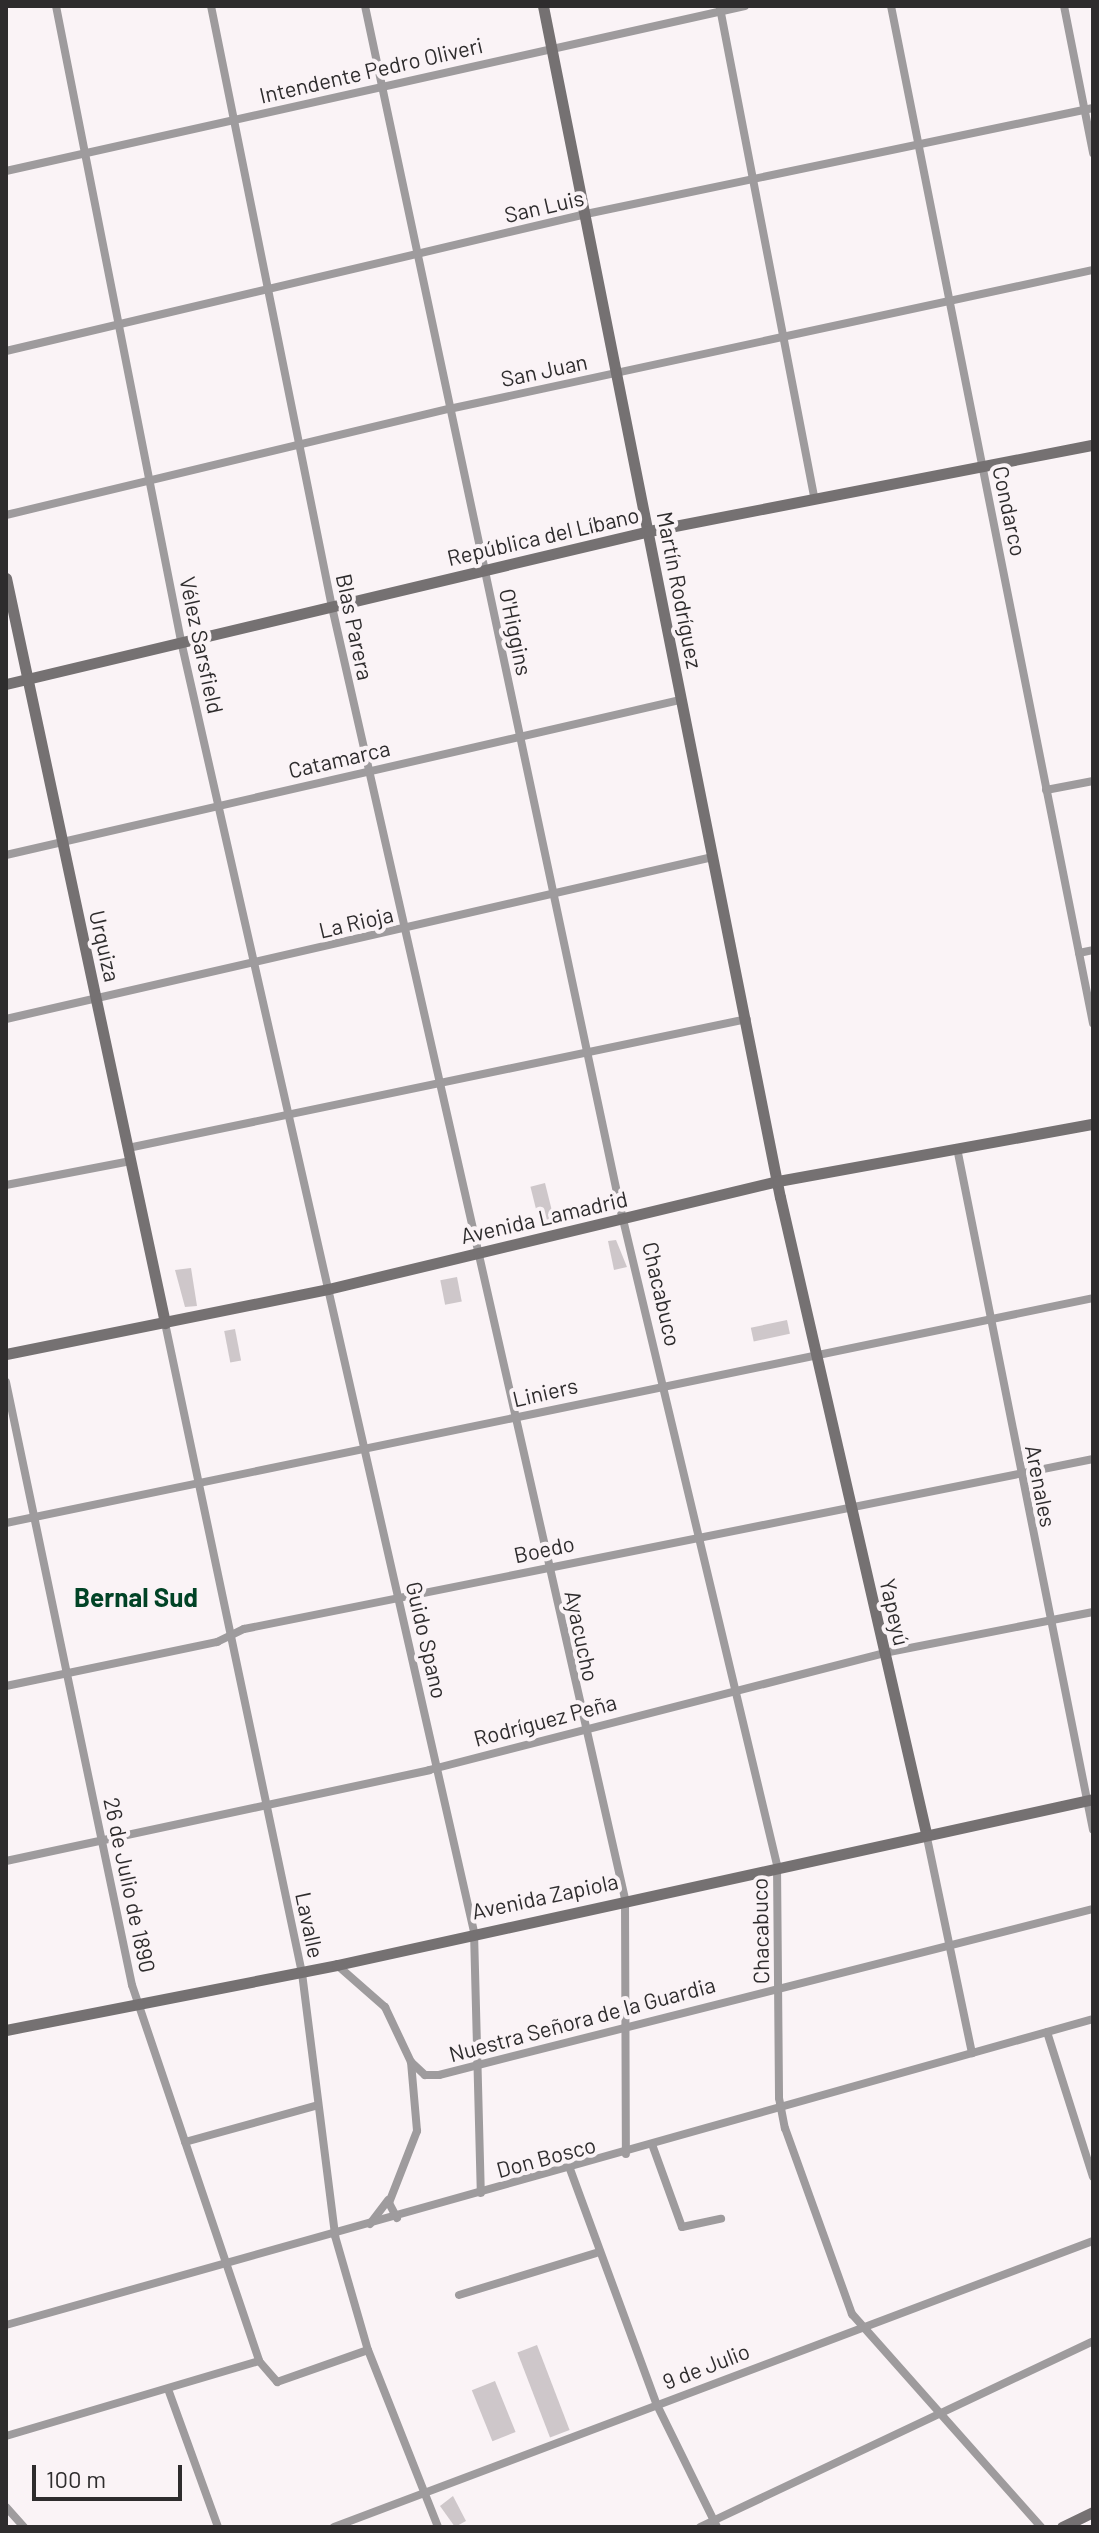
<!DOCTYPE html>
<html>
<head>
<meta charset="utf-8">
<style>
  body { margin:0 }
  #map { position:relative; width:1099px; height:2533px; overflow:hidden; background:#faf3f6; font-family:Barlow,sans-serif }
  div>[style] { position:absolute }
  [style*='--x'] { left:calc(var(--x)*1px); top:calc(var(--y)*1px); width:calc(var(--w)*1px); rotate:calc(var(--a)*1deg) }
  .building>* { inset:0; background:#cec7ca; transform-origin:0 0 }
  .street>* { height:8px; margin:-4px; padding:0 4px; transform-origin:4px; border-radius:4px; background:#9e9b9d }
  .secondary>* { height:11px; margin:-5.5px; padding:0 5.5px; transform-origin:5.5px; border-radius:5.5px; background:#757172 }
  span { translate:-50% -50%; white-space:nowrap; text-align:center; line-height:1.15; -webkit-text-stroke:8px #faf3f6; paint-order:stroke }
  .street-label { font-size:22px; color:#2e2c2d }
  .quarter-label { font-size:26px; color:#014326; font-weight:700 }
  .frame { position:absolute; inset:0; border:8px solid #2e2c2d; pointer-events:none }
  .scale { position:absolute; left:32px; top:2465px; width:150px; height:36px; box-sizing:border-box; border:4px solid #2e2c2d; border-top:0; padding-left:10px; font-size:24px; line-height:28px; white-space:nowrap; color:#2e2c2d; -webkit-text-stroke:6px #faf3f6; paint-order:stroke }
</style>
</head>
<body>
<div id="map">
  <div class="building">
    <div style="left:545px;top:1183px;width:42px;height:15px;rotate:76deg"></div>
    <div style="clip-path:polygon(616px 1240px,627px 1267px,614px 1270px,608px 1241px)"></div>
    <div style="clip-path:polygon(191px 1268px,197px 1306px,185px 1307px,175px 1270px)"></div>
    <div style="left:457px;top:1277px;width:25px;height:17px;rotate:79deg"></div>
    <div style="left:787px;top:1320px;width:14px;height:37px;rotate:78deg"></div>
    <div style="left:235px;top:1329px;width:32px;height:11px;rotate:79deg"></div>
    <div style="left:537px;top:2345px;width:91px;height:21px;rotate:69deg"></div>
    <div style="left:495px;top:2381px;width:55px;height:25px;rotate:68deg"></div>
    <div style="clip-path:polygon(453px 2496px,466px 2521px,455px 2527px,440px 2506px)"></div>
  </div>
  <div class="street">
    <div style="--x:56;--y:6;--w:647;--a:78.86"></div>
    <div style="--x:181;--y:641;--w:1324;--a:77.21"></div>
    <div style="--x:474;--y:1932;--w:261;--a:88.5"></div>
    <div style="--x:211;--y:6;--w:613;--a:78.62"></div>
    <div style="--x:332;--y:607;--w:1325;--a:77.22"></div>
    <div style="--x:625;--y:1899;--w:255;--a:89.8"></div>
    <div style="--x:365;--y:6;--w:1232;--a:78.01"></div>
    <div style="--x:621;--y:1211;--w:672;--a:76.58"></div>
    <div style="--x:777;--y:1865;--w:233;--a:89.5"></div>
    <div style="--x:779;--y:2098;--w:31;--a:79"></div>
    <div style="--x:785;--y:2128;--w:198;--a:70.2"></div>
    <div style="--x:852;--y:2314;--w:285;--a:48.4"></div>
    <div style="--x:891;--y:6;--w:1037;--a:78.77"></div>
    <div style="--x:1064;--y:6;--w:150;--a:78.8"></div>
    <div style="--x:720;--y:8;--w:499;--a:79.1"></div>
    <div style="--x:6;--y:171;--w:757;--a:-12.59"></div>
    <div style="--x:6;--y:351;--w:596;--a:-13.29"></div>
    <div style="--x:586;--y:214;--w:518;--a:-11.81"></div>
    <div style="--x:6;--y:515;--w:456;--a:-13.5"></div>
    <div style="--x:449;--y:409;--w:659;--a:-12.18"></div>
    <div style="--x:1046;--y:790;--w:48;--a:-10.8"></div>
    <div style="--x:6;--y:855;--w:692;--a:-12.95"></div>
    <div style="--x:1079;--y:953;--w:14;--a:-12"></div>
    <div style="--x:6;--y:1019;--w:725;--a:-12.91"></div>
    <div style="--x:128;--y:1148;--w:632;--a:-11.77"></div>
    <div style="--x:957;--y:1148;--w:695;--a:78.72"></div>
    <div style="--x:6;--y:1185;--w:127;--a:-10.9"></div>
    <div style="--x:165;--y:1323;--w:664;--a:78.1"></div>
    <div style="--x:302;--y:1973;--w:265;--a:82.8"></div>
    <div style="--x:335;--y:2236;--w:119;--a:73.9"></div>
    <div style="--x:368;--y:2350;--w:190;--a:68.4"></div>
    <div style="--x:6;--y:1382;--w:616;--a:78.2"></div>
    <div style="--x:132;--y:1985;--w:397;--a:71.3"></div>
    <div style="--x:259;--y:2361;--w:28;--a:49"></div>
    <div style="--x:277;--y:2382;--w:96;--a:-19.4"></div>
    <div style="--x:6;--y:1523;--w:1110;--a:-11.69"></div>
    <div style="--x:6;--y:1686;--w:216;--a:-11.8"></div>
    <div style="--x:217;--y:1642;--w:30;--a:-26"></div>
    <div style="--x:244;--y:1629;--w:866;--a:-11.32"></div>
    <div style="--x:926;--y:1833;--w:225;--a:78.2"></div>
    <div style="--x:6;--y:1861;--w:433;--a:-12.1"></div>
    <div style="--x:429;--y:1770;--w:470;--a:-14.4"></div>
    <div style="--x:884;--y:1653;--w:213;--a:-11.1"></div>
    <div style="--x:337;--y:1965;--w:64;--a:41.2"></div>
    <div style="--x:385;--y:2007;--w:61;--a:64.7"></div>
    <div style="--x:411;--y:2062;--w:69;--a:85"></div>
    <div style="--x:417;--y:2131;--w:77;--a:111.3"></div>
    <div style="--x:389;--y:2203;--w:17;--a:62"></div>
    <div style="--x:1047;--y:2032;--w:152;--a:72.4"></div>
    <div style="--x:411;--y:2062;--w:19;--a:43"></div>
    <div style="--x:425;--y:2075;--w:14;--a:0"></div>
    <div style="--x:439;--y:2075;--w:675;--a:-14.24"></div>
    <div style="--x:185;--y:2142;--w:138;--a:-15.5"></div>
    <div style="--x:653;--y:2147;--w:85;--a:70.1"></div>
    <div style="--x:682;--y:2227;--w:40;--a:-12"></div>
    <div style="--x:570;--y:2169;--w:252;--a:69.8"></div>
    <div style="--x:657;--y:2405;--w:136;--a:63.8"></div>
    <div style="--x:370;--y:2224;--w:30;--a:-53"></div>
    <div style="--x:459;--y:2295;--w:143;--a:-17"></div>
    <div style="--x:6;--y:2325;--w:1129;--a:-15.72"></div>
    <div style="--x:168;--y:2389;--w:147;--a:70.1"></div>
    <div style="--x:6;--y:2436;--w:264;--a:-16.5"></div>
    <div style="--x:6;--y:2507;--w:27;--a:48"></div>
    <div style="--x:334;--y:2527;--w:811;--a:-20.65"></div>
    <div style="--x:700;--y:2527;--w:435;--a:-25.3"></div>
  </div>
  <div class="secondary">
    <div style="--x:543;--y:6;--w:1214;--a:78.75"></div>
    <div style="--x:780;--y:1197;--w:653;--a:77.07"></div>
    <div style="--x:6;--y:578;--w:762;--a:77.95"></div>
    <div style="--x:6;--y:684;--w:661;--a:-13.38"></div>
    <div style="--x:649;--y:531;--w:452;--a:-11"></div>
    <div style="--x:6;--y:1354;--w:328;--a:-11.4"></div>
    <div style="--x:328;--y:1289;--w:463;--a:-13.5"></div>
    <div style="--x:778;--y:1181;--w:320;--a:-10.3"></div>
    <div style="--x:6;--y:2030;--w:337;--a:-11.1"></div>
    <div style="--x:337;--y:1965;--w:774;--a:-12.38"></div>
    <div style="--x:1062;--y:2527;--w:34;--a:-26"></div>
  </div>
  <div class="street-label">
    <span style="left:371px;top:70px;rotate:-13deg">Intendente Pedro Oliveri</span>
    <span style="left:544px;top:206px;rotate:-13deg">San Luis</span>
    <span style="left:544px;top:370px;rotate:-12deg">San Juan</span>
    <span style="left:1010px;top:511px;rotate:78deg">Condarco</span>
    <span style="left:543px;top:536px;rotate:-13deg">República del Líbano</span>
    <span style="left:680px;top:590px;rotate:79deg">Martín Rodríguez</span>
    <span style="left:355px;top:627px;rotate:78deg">Blas Parera</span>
    <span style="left:516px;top:632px;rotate:78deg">O'Higgins</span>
    <span style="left:202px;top:645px;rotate:78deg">Vélez Sarsfield</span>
    <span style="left:339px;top:759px;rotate:-13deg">Catamarca</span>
    <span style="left:356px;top:922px;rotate:-13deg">La Rioja</span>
    <span style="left:105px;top:946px;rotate:77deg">Urquiza</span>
    <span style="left:544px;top:1217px;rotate:-13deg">Avenida Lamadrid</span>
    <span style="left:662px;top:1294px;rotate:77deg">Chacabuco</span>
    <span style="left:545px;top:1392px;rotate:-13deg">Liniers</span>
    <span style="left:1041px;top:1486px;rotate:79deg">Arenales</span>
    <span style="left:544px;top:1549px;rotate:-12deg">Boedo</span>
    <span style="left:895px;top:1612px;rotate:77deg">Yapeyú</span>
    <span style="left:582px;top:1636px;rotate:78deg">Ayacucho</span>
    <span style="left:427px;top:1640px;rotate:77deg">Guido Spano</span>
    <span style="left:545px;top:1720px;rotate:-15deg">Rodríguez Peña</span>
    <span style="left:130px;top:1885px;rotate:78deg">26 de Julio de 1890</span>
    <span style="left:545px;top:1896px;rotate:-12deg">Avenida Zapiola</span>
    <span style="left:310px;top:1925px;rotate:78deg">Lavalle</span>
    <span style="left:760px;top:1931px;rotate:-91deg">Chacabuco</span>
    <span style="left:582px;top:2019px;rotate:-15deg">Nuestra Señora de la Guardia</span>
    <span style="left:546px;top:2157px;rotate:-15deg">Don Bosco</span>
    <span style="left:706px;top:2366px;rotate:-21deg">9 de Julio</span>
  </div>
  <div class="quarter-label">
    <span style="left:136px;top:1597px">Bernal Sud</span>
  </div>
  <div class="frame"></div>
  <div class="scale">100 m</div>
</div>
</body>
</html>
